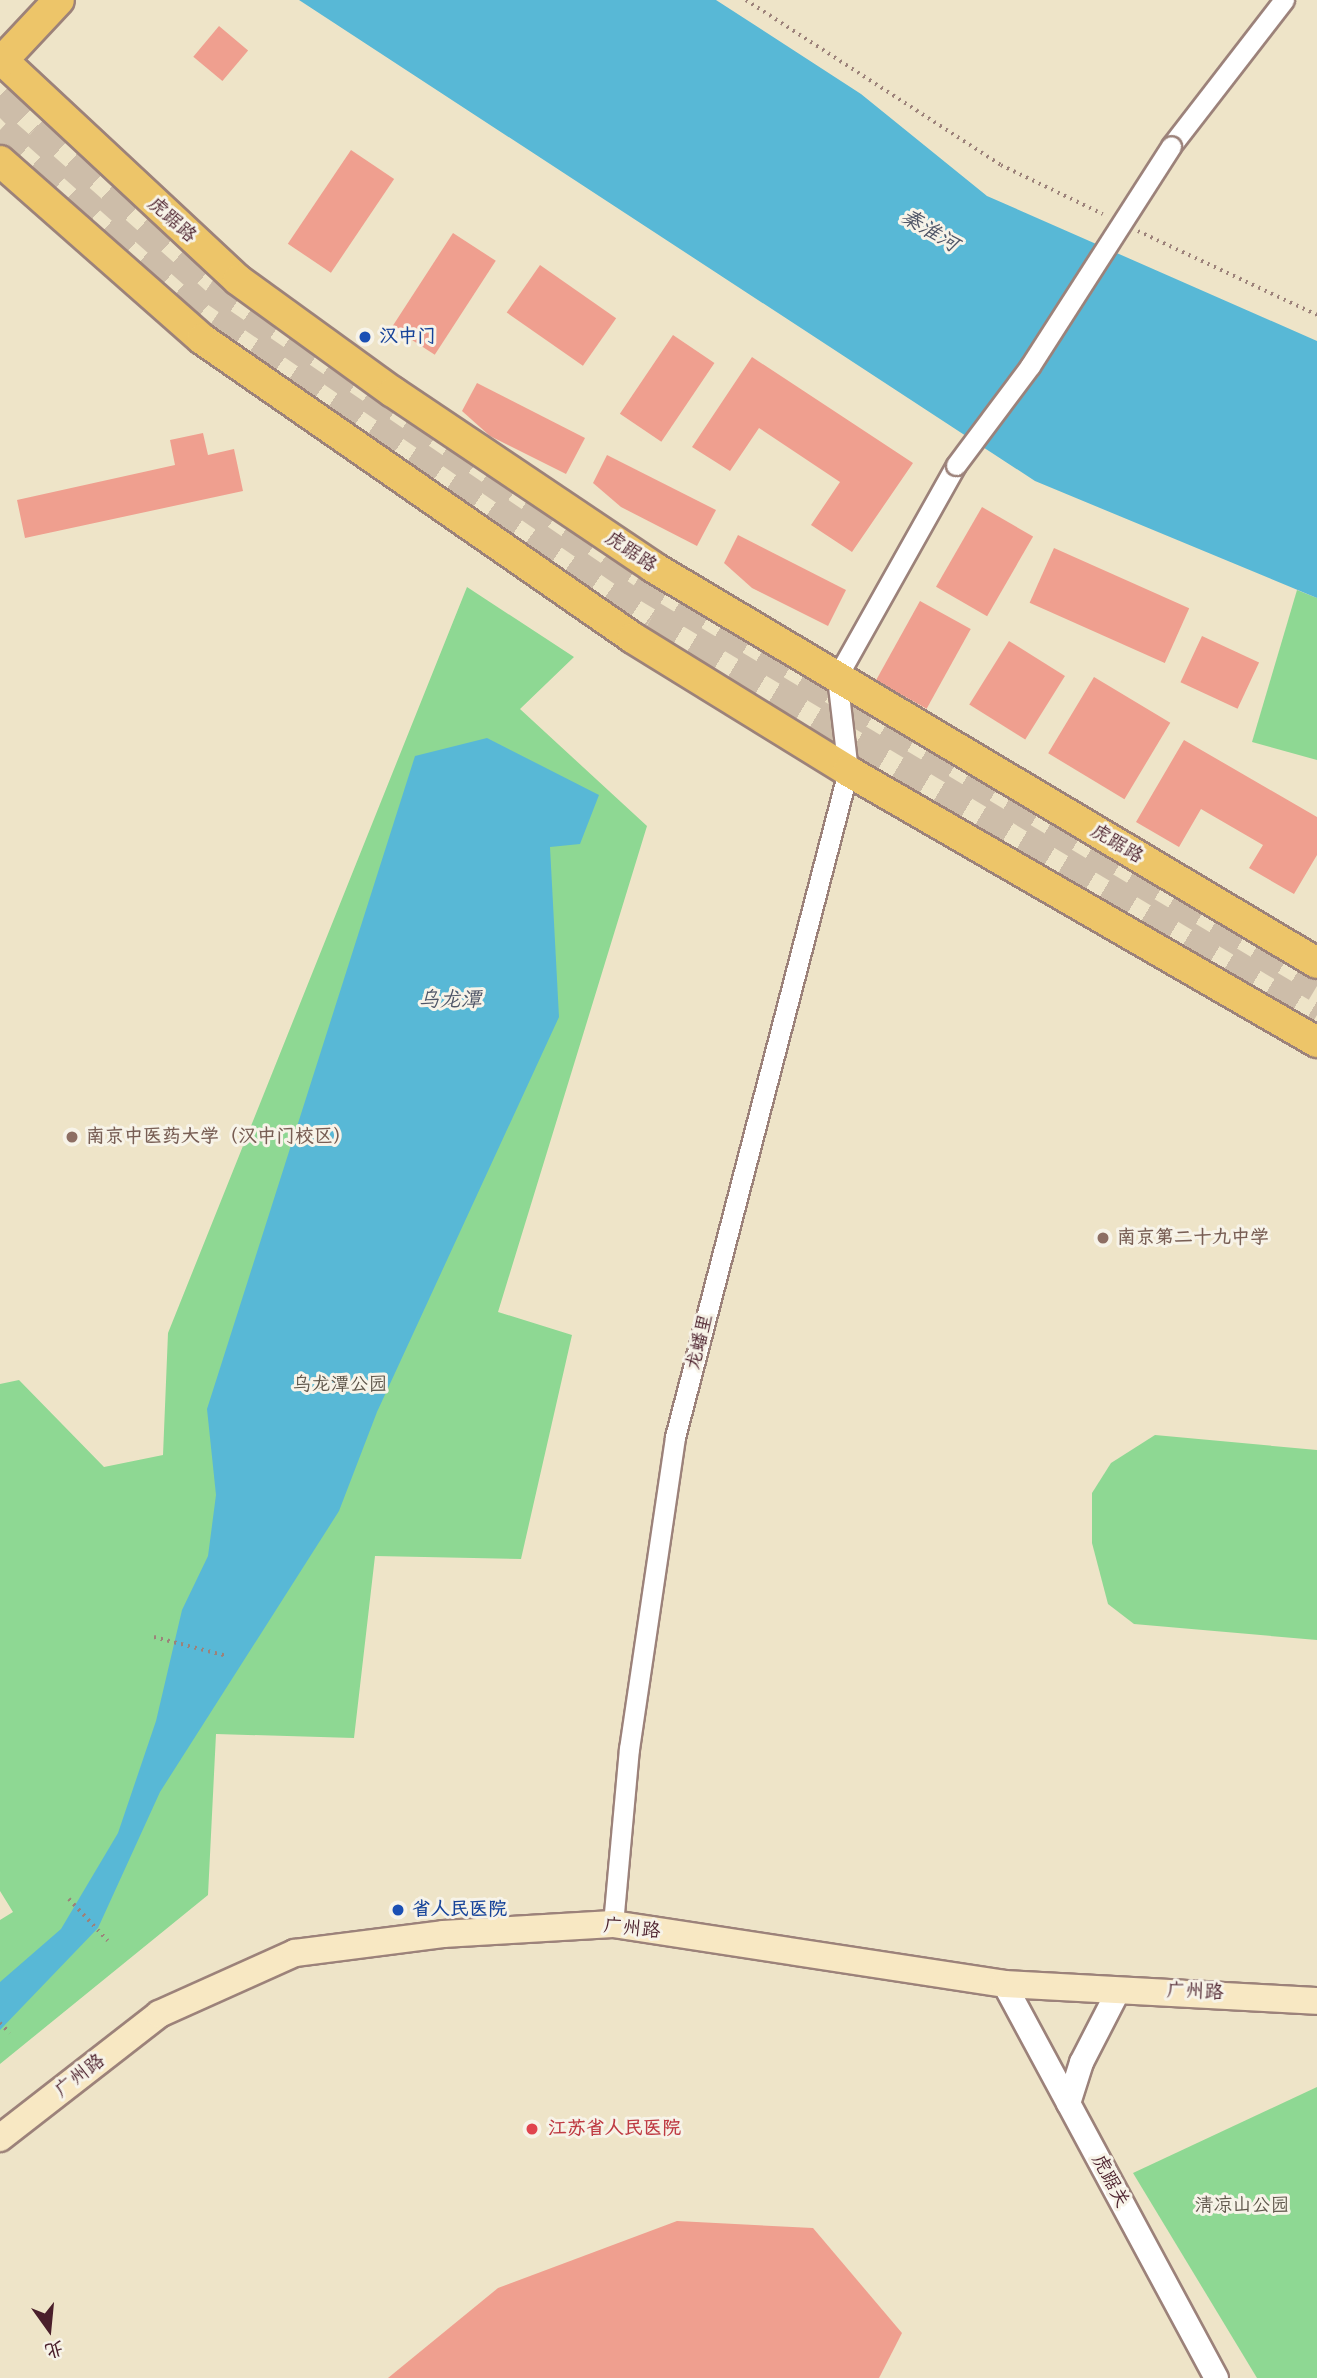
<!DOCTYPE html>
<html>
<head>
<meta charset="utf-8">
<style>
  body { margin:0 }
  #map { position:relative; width:1317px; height:2378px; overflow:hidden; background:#eee4c8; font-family:"Comic Neue","LXGW WenKai TC",sans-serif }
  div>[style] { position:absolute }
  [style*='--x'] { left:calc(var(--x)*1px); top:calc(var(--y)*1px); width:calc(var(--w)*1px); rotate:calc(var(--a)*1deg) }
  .green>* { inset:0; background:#8ed893 }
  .water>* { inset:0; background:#58b8d6 }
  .building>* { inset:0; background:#ef9f8f; transform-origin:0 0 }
  .trunk-tunnel>* { height:32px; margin-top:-16px; transform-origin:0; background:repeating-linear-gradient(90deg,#cdbda9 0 32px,transparent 0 48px) }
  .path>* { height:3.5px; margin-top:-1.75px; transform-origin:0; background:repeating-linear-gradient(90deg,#9c827a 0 2px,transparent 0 7px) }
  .roads { filter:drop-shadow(2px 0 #9c827a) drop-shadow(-2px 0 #9c827a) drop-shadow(0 2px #9c827a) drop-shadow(0 -2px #9c827a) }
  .minor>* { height:19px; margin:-9.5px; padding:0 9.5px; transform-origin:9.5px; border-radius:9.5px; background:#fff }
  .tertiary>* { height:23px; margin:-11.5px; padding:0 11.5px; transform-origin:11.5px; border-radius:11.5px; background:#fff }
  .secondary>* { height:26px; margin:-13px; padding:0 13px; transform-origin:13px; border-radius:13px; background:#f8e8c3 }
  .primary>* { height:30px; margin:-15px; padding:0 15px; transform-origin:15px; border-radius:15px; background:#edc569 }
  .bridges { filter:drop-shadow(2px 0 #9c827a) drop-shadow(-2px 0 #9c827a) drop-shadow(0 2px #9c827a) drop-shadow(0 -2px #9c827a) }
  .minor-bridge>* { height:19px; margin:-9.5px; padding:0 9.5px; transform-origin:9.5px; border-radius:9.5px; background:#fff }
  .dots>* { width:19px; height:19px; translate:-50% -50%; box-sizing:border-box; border:4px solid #f7f3e8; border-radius:50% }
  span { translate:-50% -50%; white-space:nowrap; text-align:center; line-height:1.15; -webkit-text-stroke:6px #f7f3e8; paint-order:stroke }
  .street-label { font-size:19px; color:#4a1f2b }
  .transit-label { font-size:19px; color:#164399; font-weight:700 }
  .left { translate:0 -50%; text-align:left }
  .education-label { font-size:19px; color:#785e54; font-weight:700 }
  .park-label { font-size:19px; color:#5e564a }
  .health-label { font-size:19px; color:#be3a42; font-weight:700 }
  .water-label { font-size:21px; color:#4f5567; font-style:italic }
  .north { position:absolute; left:14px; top:2294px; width:70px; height:70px; -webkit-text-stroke:5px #f7f3e8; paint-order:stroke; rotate:165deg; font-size:19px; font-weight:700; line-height:28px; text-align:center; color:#4a1f2b }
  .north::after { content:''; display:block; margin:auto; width:24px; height:32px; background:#4a1f2b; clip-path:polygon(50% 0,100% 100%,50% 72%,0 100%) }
</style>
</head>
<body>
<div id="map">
  <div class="green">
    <div style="clip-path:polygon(467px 587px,574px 657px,520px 709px,647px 826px,498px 1312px,572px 1335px,521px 1559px,375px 1556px,354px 1738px,216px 1734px,208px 1895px,0 2064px,0 1920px,13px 1912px,0 1891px,0 1384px,19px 1380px,104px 1467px,163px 1455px,168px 1333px)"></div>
    <div style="clip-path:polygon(1297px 590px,1317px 598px,1317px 760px,1252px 742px)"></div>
    <div style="clip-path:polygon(1155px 1435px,1317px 1450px,1317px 1640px,1134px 1624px,1108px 1604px,1092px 1543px,1092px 1493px,1111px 1463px)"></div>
    <div style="clip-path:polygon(1317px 2087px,1317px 2378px,1257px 2378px,1133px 2173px)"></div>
  </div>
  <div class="water">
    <div style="clip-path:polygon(299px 0,716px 0,861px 94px,987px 196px,1317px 341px,1317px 598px,1035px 481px)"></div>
    <div style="clip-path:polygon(487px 738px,599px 795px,580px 844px,550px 847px,559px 1017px,377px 1412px,339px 1511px,160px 1792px,98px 1928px,0 2030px,0 1982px,61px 1929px,118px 1833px,156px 1721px,182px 1610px,208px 1556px,216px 1495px,207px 1409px,415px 756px)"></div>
  </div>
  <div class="building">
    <div style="left:219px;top:26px;width:38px;height:40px;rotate:40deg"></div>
    <div style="left:351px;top:150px;width:52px;height:113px;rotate:34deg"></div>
    <div style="left:453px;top:233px;width:51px;height:112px;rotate:33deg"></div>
    <div style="left:540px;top:265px;width:93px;height:58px;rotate:35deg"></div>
    <div style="left:673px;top:335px;width:50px;height:95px;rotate:34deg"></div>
    <div style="clip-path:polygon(752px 357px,913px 463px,852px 552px,811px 525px,840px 482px,759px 428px,730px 471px,692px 447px)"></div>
    <div style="clip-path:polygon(477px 383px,585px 438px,566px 474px,490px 436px,462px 411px)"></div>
    <div style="clip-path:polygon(203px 433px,208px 455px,234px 449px,243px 491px,25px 538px,17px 500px,175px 465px,170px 440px)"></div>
    <div style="clip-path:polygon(607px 455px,716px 510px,697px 546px,621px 507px,593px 483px)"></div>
    <div style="left:982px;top:507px;width:59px;height:92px;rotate:30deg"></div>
    <div style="clip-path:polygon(738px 535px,846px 590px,828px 626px,752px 588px,724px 563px)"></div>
    <div style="left:1054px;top:548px;width:148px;height:60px;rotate:24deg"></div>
    <div style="left:920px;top:601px;width:58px;height:91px;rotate:29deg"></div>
    <div style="left:1202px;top:636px;width:63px;height:51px;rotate:25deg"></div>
    <div style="left:1009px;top:641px;width:66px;height:75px;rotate:32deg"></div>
    <div style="left:1094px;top:677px;width:89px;height:89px;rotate:31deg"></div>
    <div style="clip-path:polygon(1184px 740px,1317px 817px,1317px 855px,1294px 894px,1249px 868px,1263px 845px,1201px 809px,1179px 847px,1136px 822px)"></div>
    <div style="clip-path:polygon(677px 2221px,813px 2228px,902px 2333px,879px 2378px,388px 2378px,498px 2288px)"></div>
  </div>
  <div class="trunk-tunnel">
    <div style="--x:0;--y:95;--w:49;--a:45.8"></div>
    <div style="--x:34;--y:130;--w:234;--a:41.7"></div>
    <div style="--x:209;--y:286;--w:519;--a:34.49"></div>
    <div style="--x:637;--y:580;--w:792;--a:30.84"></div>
    <div style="--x:0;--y:130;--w:286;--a:41.5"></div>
    <div style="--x:214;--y:319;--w:530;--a:34.23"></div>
    <div style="--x:652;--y:617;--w:775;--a:30.9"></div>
  </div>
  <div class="path">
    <div style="--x:746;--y:0;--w:304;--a:32.9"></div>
    <div style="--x:1001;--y:165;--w:113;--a:25.7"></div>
    <div style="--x:1138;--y:231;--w:198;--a:25.1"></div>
    <div style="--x:154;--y:1637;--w:75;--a:14.6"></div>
    <div style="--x:69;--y:1899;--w:57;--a:47.1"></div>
    <div style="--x:0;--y:2023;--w:14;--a:45"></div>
  </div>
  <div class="roads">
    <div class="minor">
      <div style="--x:1171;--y:146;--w:185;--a:-52.3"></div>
      <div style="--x:613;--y:1924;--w:176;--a:-84.8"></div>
      <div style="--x:629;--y:1749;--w:315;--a:-81.6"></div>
      <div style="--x:675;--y:1437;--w:688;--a:-75.44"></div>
      <div style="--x:848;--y:771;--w:95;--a:-96.7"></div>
      <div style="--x:837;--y:677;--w:243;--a:-60.7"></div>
    </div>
    <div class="tertiary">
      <div style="--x:1004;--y:1984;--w:447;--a:61.7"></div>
      <div style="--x:1068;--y:2103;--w:43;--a:-72.4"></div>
      <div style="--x:1081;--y:2062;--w:81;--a:-62.8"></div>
    </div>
    <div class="secondary">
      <div style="--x:0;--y:2138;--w:202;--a:-37.9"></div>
      <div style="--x:159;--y:2014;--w:149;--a:-24.2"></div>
      <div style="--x:295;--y:1953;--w:149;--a:-7.3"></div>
      <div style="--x:443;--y:1934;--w:170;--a:-3.4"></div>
      <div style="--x:613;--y:1924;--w:396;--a:8.7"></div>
      <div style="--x:1004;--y:1984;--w:313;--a:3.1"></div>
    </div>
    <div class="primary">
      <div style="--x:0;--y:58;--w:325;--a:43"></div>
      <div style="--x:238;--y:280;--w:191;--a:35.9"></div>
      <div style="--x:393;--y:392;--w:313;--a:33.9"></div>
      <div style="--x:653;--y:567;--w:773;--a:30.81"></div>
      <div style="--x:0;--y:63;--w:86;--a:-46.9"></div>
      <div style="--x:0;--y:161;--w:269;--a:41.4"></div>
      <div style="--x:202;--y:339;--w:525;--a:34.75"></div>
      <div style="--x:633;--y:638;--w:253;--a:31.7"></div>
      <div style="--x:848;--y:771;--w:542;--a:30.02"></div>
    </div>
  </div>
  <div class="bridges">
    <div class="minor-bridge">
      <div style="--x:956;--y:465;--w:124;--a:-53.2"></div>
      <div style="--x:1030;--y:366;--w:261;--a:-57.3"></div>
    </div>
  </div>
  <div class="dots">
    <div style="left:365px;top:337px;background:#1a4fb4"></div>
    <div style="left:72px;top:1137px;background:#8d6e63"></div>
    <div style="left:1103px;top:1238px;background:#8d6e63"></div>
    <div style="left:398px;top:1910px;background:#1a4fb4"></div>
    <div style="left:532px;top:2129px;background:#e0444e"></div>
  </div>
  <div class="street-label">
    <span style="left:172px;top:220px;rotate:42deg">虎踞路</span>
    <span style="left:631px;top:552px;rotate:34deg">虎踞路</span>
    <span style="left:1117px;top:844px;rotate:31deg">虎踞路</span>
    <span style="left:700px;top:1342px;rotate:-76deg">龙蟠里</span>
    <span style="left:632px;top:1929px;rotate:6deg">广州路</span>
    <span style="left:1195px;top:1992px;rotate:2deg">广州路</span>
    <span style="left:80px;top:2076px;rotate:-38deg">广州路</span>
    <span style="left:1110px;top:2181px;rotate:62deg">虎踞关</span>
  </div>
  <div class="transit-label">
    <span class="left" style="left:379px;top:337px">汉中门</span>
    <span class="left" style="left:412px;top:1910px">省人民医院</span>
  </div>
  <div class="education-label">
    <span class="left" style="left:86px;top:1137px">南京中医药大学（汉中门校区）</span>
    <span class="left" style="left:1117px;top:1238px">南京第二十九中学</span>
  </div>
  <div class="park-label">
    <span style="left:340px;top:1385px">乌龙潭公园</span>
    <span style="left:1242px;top:2206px">清凉山公园</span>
  </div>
  <div class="health-label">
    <span class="left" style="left:548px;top:2129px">江苏省人民医院</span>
  </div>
  <div class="water-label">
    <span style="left:930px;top:230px;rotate:31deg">秦淮河</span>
    <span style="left:450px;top:999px">乌龙潭</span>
  </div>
  <div class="north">北</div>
</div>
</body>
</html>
